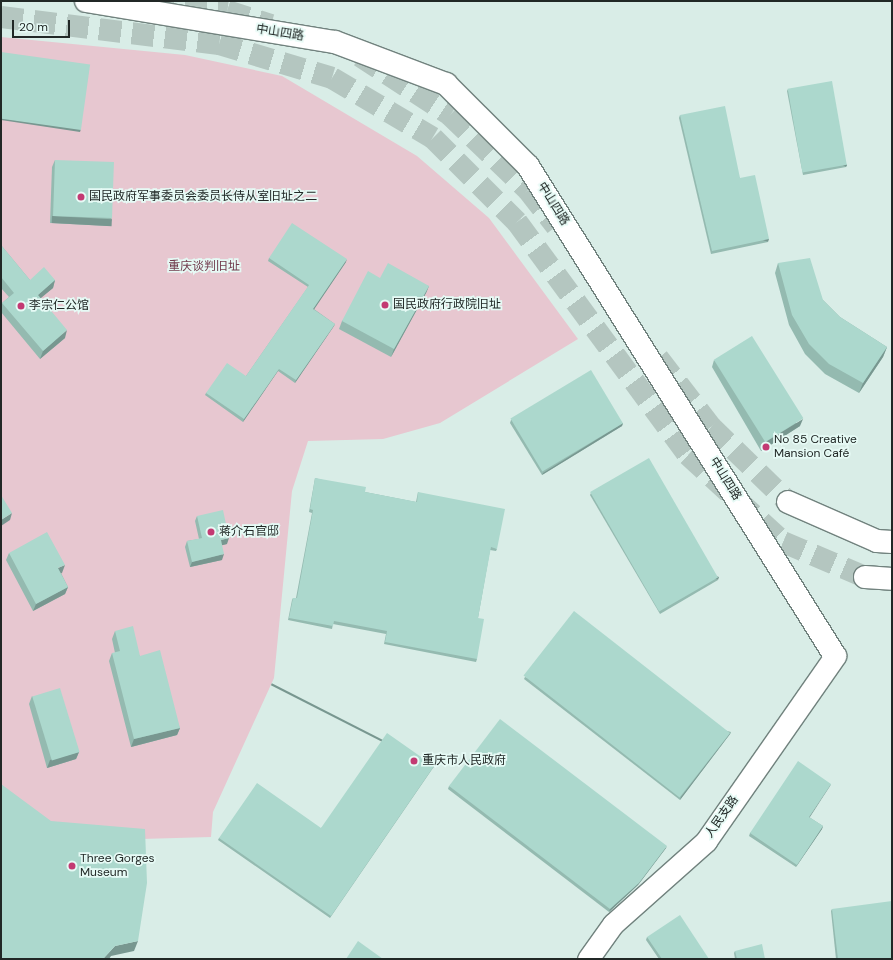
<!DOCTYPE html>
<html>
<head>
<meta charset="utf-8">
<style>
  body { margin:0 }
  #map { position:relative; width:893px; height:960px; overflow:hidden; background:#d9ede7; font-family:"DM Sans","Noto Sans SC",sans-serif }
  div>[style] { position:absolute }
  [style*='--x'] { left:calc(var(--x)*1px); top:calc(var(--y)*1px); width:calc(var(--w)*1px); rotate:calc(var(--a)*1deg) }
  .green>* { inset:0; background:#e7c7d0 }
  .secondary-tunnel>* { height:22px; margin-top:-11px; transform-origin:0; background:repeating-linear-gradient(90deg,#b4c6c0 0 22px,transparent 0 33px) }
  .roads { filter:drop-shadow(1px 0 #71827e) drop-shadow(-1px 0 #71827e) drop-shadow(0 1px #71827e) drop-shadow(0 -1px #71827e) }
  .street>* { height:21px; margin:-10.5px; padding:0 10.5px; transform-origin:10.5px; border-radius:10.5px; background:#fff }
  .secondary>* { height:22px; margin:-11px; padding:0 11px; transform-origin:11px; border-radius:11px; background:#fff }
  .wall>* { inset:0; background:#94bab0 }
  .shaded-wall>* { inset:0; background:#789790; transform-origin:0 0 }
  .building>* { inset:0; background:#acd8cd; transform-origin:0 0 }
  .dots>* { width:11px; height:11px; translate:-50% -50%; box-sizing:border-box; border:2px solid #e6faf5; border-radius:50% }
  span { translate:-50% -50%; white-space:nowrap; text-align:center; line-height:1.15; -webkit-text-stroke:3.5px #e6faf5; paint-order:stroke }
  .street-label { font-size:12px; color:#212826 }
  .poi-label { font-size:12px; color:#212826 }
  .left { translate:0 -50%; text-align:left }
  .park-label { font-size:12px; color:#723c4e }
  .frame { position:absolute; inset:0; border:2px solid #212826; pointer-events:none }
  .scale { position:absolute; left:12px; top:20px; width:58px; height:18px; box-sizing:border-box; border:2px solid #212826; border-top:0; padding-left:5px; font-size:12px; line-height:14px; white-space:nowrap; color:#212826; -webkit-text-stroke:3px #e6faf5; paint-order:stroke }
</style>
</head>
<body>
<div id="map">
  <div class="green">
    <div style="clip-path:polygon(1px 37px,185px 55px,282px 76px,417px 156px,489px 218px,578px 339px,440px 423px,383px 439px,308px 441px,292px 491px,274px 678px,213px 812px,211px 837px,141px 839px,47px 831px,1px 797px)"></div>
  </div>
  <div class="secondary-tunnel">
    <div style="--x:152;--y:2;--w:76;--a:6.8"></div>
    <div style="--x:227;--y:11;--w:46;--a:17.7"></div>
    <div style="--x:1;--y:17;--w:220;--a:7.1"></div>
    <div style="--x:219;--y:44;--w:118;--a:16.7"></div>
    <div style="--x:332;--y:78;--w:117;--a:30.7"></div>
    <div style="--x:433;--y:138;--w:119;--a:45"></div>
    <div style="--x:517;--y:222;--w:289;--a:53.7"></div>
    <div style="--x:688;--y:455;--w:129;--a:42.5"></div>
    <div style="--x:783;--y:542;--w:89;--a:23.1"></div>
    <div style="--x:360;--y:56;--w:108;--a:33.2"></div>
    <div style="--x:450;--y:115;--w:108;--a:43.9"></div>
    <div style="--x:528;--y:190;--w:46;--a:52.1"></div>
    <div style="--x:658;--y:358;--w:87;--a:52.5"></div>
    <div style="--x:711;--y:427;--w:107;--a:44.2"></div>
  </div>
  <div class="roads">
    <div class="street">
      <div style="--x:588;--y:959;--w:43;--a:-54.5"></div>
      <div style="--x:613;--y:924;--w:125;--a:-41.7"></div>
      <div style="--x:706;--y:841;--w:226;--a:-55.1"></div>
    </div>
    <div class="secondary">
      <div style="--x:86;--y:1;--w:252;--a:9.4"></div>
      <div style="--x:335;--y:42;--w:119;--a:20.7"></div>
      <div style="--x:446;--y:84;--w:116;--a:45"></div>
      <div style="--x:528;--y:166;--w:578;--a:57.93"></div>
      <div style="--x:788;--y:502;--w:97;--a:23.7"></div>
      <div style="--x:877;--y:541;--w:15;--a:4"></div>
      <div style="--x:865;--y:577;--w:27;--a:4"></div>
    </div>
  </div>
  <div class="wall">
    <div style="clip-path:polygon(788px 89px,847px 165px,846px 167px,803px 175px,787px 91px)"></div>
    <div style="clip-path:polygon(680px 115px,740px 178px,768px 242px,711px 254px,679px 118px)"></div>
    <div style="clip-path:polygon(55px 160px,112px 219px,109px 226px,50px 223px,52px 167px)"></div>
    <div style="clip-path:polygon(1px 245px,30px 280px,55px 280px,53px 288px,40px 298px,65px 338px,40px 359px,1px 312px,1px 306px,2px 303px,9px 297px,1px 288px)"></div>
    <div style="clip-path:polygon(269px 258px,346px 262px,314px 309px,335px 324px,334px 326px,295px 383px,278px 371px,243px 422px,205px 395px,206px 393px,246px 376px,308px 287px,268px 261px)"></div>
    <div style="clip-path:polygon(778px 263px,823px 300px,840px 317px,887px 347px,883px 357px,859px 393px,825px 374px,805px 354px,789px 325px,775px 273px)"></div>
    <div style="clip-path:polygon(380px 278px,429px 286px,426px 293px,391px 357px,339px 329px,342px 321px)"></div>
    <div style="clip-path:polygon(714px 360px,800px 426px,761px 451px,712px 367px)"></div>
    <div style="clip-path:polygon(511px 420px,623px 423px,622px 426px,542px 475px,510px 423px)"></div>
    <div style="clip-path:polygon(315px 478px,365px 492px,416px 502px,418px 492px,497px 549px,496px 551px,490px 550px,478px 618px,477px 659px,476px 662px,384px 644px,386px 634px,333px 624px,332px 629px,288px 620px,292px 600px,293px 598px,296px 598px,312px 513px,309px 512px)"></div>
    <div style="clip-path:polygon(591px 493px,718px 580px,660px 614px,590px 495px)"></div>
    <div style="clip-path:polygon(197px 516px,227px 544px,222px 545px,222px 560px,190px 567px,185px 547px,187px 541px,199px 539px,195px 521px)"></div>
    <div style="clip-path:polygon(9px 553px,62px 573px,61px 573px,68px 587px,65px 594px,33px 611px,6px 560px)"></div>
    <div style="clip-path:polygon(115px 631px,140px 656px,180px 728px,177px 735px,131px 747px,109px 661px,112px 653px,115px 653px,112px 639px)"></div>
    <div style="clip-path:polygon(525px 677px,731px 732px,730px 734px,680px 800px,524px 679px)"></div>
    <div style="clip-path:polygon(32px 696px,79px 752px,76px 759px,47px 768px,29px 704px)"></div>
    <div style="clip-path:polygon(434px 766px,433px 768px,330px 918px,218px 840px,219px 838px,321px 828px)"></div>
    <div style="clip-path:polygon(831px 784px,830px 786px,809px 817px,823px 826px,822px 829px,796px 867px,749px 836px,750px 833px)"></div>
    <div style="clip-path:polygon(449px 786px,666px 848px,638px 885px,609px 912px,448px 789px)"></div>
    <div style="clip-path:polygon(832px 909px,892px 959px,836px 959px,831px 911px)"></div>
    <div style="clip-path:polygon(647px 937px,709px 959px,659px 959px,646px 940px)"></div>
    <div style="clip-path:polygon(735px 951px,765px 959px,735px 959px,734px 953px)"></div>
  </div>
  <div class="shaded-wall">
    <div style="clip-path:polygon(1px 118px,81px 129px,80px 132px,1px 120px)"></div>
    <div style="left:847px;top:165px;width:2px;height:44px;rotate:117deg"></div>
    <div style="left:52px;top:216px;width:60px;height:7px;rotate:3deg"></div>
    <div style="left:769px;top:239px;width:3px;height:58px;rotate:108deg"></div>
    <div style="clip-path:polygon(347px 259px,346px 262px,313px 311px,313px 309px)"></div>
    <div style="clip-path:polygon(55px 280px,53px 288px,35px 303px,38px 295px)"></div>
    <div style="clip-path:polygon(429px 286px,426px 293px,391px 357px,394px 349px)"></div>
    <div style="clip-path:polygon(335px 324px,334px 326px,295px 383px,296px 380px)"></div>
    <div style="clip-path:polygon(67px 330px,65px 338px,40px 359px,43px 351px)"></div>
    <div style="clip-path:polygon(887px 347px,883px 357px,859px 393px,863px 383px)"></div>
    <div style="clip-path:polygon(279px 369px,278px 371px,243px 422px,244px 419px)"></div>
    <div style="clip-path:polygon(803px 419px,800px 426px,761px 451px,764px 443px)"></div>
    <div style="clip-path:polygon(623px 423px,622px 426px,542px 475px,543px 473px)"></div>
    <div style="clip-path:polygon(12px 513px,10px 520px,1px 526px,1px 520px)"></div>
    <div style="clip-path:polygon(229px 538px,227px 544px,219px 546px,221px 540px)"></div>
    <div style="clip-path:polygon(224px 554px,222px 560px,190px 567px,192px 562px)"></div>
    <div style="clip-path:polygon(65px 565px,62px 573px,55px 576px,58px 568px)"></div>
    <div style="left:719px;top:577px;width:3px;height:67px;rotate:108deg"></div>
    <div style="clip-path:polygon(68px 587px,65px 594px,33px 611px,36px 604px)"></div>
    <div style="clip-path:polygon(180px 728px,177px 735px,131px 747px,134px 739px)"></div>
    <div style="clip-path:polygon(731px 732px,730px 734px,680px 800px,681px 797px)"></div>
    <div style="clip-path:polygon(79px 752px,76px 759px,47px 768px,50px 760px)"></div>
    <div style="left:434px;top:766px;width:2px;height:182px;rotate:117deg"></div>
    <div style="clip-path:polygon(831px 784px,830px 786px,808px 820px,809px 817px)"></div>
    <div style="clip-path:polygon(823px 826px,822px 829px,796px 867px,797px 865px)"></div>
    <div style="clip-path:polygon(667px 846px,666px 848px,638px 885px,609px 912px,610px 909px)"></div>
    <div style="clip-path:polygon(138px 941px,134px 951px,111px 956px,109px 959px,103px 959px,115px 946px)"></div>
  </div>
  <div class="building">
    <div style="left:1px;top:52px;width:90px;height:66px;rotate:8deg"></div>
    <div style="left:832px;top:81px;width:85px;height:45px;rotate:80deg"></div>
    <div style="clip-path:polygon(725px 106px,740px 178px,755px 175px,769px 239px,712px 251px,680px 115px)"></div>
    <div style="left:55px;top:160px;width:59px;height:56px;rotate:2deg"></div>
    <div style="clip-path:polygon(292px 223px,347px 259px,313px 309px,335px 324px,296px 380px,279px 369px,244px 419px,206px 393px,227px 363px,246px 376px,309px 285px,269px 258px)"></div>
    <div style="clip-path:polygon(1px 245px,30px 280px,44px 267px,55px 280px,38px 295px,67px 330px,43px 351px,2px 303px,14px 293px,1px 277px)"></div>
    <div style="clip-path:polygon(810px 258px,823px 300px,840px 317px,887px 347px,863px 383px,829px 364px,809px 344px,792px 315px,778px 263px)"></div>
    <div style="clip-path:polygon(388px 263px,429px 286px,394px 349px,342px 321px,368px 271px,380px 278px)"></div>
    <div style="left:752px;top:336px;width:97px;height:45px;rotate:58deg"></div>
    <div style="left:591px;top:370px;width:62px;height:94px;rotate:59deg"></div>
    <div style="left:649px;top:458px;width:138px;height:68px;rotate:60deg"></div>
    <div style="clip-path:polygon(315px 478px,366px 487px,365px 492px,417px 502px,418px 492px,505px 509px,497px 549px,491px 547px,478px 618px,484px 619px,477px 659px,385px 642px,387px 631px,334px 621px,333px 626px,289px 618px,293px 598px,297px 598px,313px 510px,310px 509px)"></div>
    <div style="clip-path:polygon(1px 495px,12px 513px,1px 520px)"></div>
    <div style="clip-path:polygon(223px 510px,229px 538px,221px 540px,224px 554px,192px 562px,187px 541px,202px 538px,197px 516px)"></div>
    <div style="clip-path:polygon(47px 532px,65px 565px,58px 568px,68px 587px,36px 604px,9px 553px)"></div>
    <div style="left:574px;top:611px;width:198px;height:82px;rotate:38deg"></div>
    <div style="clip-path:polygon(133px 626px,140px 656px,160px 650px,180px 728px,134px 739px,112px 653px,120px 651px,115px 631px)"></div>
    <div style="left:60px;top:688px;width:67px;height:29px;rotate:73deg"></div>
    <div style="clip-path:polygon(500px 719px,667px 846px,639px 883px,610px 909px,449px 786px)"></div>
    <div style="clip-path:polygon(387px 733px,434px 766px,331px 916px,219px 838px,257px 783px,321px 828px)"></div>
    <div style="clip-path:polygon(798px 761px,831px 784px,809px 817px,823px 826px,797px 865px,750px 833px)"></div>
    <div style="clip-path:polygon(1px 784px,51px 821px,145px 829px,147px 883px,138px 941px,115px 946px,103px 959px,1px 959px)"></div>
    <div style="clip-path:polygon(892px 901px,892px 959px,838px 959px,832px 909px)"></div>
    <div style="clip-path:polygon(680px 915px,709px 959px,662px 959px,647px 937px)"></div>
    <div style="clip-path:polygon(358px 941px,383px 959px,346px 959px)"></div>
    <div style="clip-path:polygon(762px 944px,765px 959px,737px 959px,735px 951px)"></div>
  </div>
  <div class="dots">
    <div style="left:81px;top:197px;background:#c33a73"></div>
    <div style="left:385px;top:305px;background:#c33a73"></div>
    <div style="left:21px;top:306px;background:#c33a73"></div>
    <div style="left:766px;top:447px;background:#c33a73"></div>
    <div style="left:211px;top:532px;background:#c33a73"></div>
    <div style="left:414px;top:761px;background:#c33a73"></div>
    <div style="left:72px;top:866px;background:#c33a73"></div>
  </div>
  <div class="street-label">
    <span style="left:280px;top:33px;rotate:9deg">中山四路</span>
    <span style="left:553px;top:204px;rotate:58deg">中山四路</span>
    <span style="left:725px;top:479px;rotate:58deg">中山四路</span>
    <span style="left:722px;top:817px;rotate:-55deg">人民支路</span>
  </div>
  <div class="poi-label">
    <span class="left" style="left:89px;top:197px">国民政府军事委员会委员长侍从室旧址之二</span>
    <span class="left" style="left:393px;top:305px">国民政府行政院旧址</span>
    <span class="left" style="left:29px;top:306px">李宗仁公馆</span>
    <span class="left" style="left:774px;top:447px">No 85 Creative<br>Mansion Café</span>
    <span class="left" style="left:219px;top:532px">蒋介石官邸</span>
    <span class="left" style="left:422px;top:761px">重庆市人民政府</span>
    <span class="left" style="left:80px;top:866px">Three Gorges<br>Museum</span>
  </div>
  <div class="park-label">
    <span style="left:204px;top:267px">重庆谈判旧址</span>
  </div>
  <div class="frame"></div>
  <div class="scale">20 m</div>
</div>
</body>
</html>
